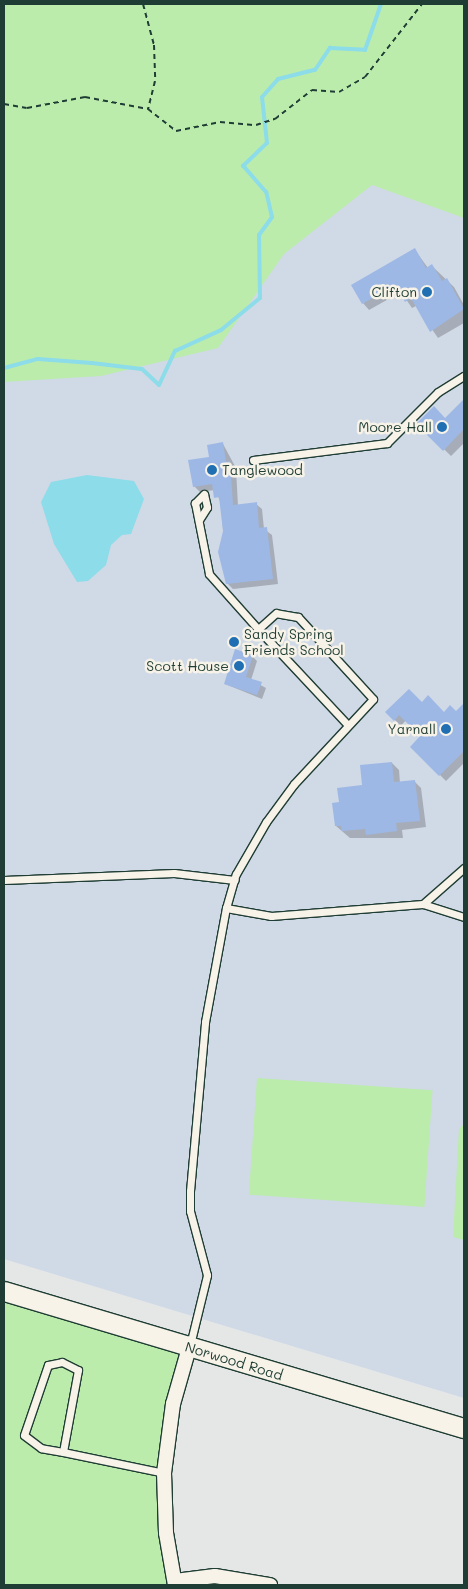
<!DOCTYPE html>
<html>
<head>
<meta charset="utf-8">
<style>
  body { margin:0 }
  #map { position:relative; width:468px; height:1589px; overflow:hidden; background:#e5e7e7; font-family:Mali,sans-serif }
  div>[style] { position:absolute }
  [style*='--x'] { left:calc(var(--x)*1px); top:calc(var(--y)*1px); width:calc(var(--w)*1px); rotate:calc(var(--a)*1deg) }
  .built>* { inset:0; background:#d0d9e6 }
  .green>* { inset:0; background:#bbecac; transform-origin:0 0 }
  .water>* { inset:0; background:#8cdce9 }
  .shadow>* { inset:0; background:#0003 }
  .stream>* { height:4px; margin:-2px; padding:0 2px; transform-origin:2px; border-radius:2px; background:#8cdce9 }
  .building>* { inset:0; background:#9eb8e5 }
  .path>* { height:2px; margin-top:-1px; transform-origin:0; background:repeating-linear-gradient(90deg,#1f3d34 0 5px,transparent 0 9px) }
  .roads { filter:drop-shadow(1px 0 #1f3d34) drop-shadow(-1px 0 #1f3d34) drop-shadow(0 1px #1f3d34) drop-shadow(0 -1px #1f3d34) }
  .service>* { height:7px; margin:-3.5px; padding:0 3.5px; transform-origin:3.5px; border-radius:3.5px; background:#f7f3e8 }
  .minor>* { height:14px; margin:-7px; padding:0 7px; transform-origin:7px; border-radius:7px; background:#f7f3e8 }
  .secondary>* { height:19px; margin:-9.5px; padding:0 9.5px; transform-origin:9.5px; border-radius:9.5px; background:#f7f3e8 }
  .dots>* { width:14px; height:14px; translate:-50% -50%; box-sizing:border-box; border:2px solid #f7f3e8; border-radius:50% }
  span { translate:-50% -50%; white-space:nowrap; text-align:center; line-height:1.15; -webkit-text-stroke:5px #f7f3e8; paint-order:stroke }
  .poi-label { font-size:14px; color:#1f3d34 }
  .right { translate:-100% -50%; text-align:right }
  .left { translate:0 -50%; text-align:left }
  .street-label { font-size:14px; color:#1f3d34 }
  .frame { position:absolute; inset:0; border:5px solid #1f3d34; pointer-events:none }
</style>
</head>
<body>
<div id="map">
  <div class="built">
    <div style="clip-path:polygon(4px 4px,424px 4px,464px 25px,464px 1398px,4px 1259px)"></div>
  </div>
  <div class="green">
    <div style="clip-path:polygon(4px 4px,464px 4px,464px 218px,372px 185px,284px 254px,218px 348px,101px 376px,4px 382px)"></div>
    <div style="left:257px;top:1078px;width:176px;height:117px;rotate:4deg"></div>
    <div style="clip-path:polygon(464px 1124px,464px 1240px,453px 1237px,459px 1129px)"></div>
    <div style="clip-path:polygon(4px 1291px,189px 1348px,164px 1473px,175px 1585px,4px 1585px)"></div>
  </div>
  <div class="water">
    <div style="clip-path:polygon(87px 475px,134px 481px,144px 499px,131px 534px,122px 535px,111px 545px,106px 565px,88px 581px,77px 582px,54px 544px,41px 502px,51px 482px)"></div>
  </div>
  <div class="shadow">
    <div style="clip-path:polygon(415px 250px,428px 268px,432px 266px,454px 287px,464px 305px,464px 323px,438px 338px,416px 306px,412px 308px,401px 292px,369px 310px,363px 303px)"></div>
    <div style="clip-path:polygon(464px 400px,464px 443px,451px 456px,418px 424px,445px 419px)"></div>
    <div style="clip-path:polygon(223px 444px,236px 468px,238px 506px,256px 504px,262px 509px,264px 529px,272px 535px,278px 584px,233px 589px,227px 583px,221px 503px,215px 490px,200px 492px,194px 486px)"></div>
    <div style="clip-path:polygon(252px 656px,257px 661px,251px 680px,266px 688px,262px 699px,225px 684px)"></div>
    <div style="clip-path:polygon(422px 704px,444px 713px,456px 713px,464px 705px,464px 763px,446px 781px,412px 747px,422px 736px,406px 720px,401px 726px,387px 712px)"></div>
    <div style="clip-path:polygon(392px 763px,399px 770px,400px 783px,415px 782px,421px 788px,426px 827px,402px 830px,403px 838px,350px 838px,336px 826px,340px 803px)"></div>
  </div>
  <div class="stream">
    <div style="--x:4;--y:368;--w:35;--a:-15"></div>
    <div style="--x:38;--y:359;--w:54;--a:4.2"></div>
    <div style="--x:92;--y:363;--w:50;--a:6.8"></div>
    <div style="--x:142;--y:369;--w:23;--a:43"></div>
    <div style="--x:159;--y:385;--w:38;--a:-65"></div>
    <div style="--x:175;--y:351;--w:51;--a:-24.5"></div>
    <div style="--x:221;--y:330;--w:50;--a:-39.4"></div>
    <div style="--x:260;--y:298;--w:63;--a:-90.9"></div>
    <div style="--x:259;--y:235;--w:22;--a:-54"></div>
    <div style="--x:272;--y:217;--w:26;--a:-103"></div>
    <div style="--x:266;--y:192;--w:35;--a:-131"></div>
    <div style="--x:243;--y:166;--w:33;--a:-44"></div>
    <div style="--x:267;--y:143;--w:46;--a:-96.2"></div>
    <div style="--x:262;--y:97;--w:24;--a:-48"></div>
    <div style="--x:278;--y:79;--w:38;--a:-14"></div>
    <div style="--x:315;--y:70;--w:27;--a:-56"></div>
    <div style="--x:330;--y:48;--w:35;--a:3"></div>
    <div style="--x:365;--y:50;--w:49;--a:-70.8"></div>
  </div>
  <div class="building">
    <div style="clip-path:polygon(415px 248px,426px 268px,432px 264px,442px 281px,447px 278px,464px 309px,430px 332px,411px 298px,405px 302px,395px 285px,362px 304px,351px 285px)"></div>
    <div style="clip-path:polygon(464px 399px,464px 429px,443px 451px,416px 424px,434px 406px,445px 418px)"></div>
    <div style="clip-path:polygon(223px 442px,226px 462px,230px 461px,233px 505px,257px 502px,259px 528px,267px 527px,273px 579px,226px 584px,218px 552px,223px 531px,219px 497px,214px 498px,212px 484px,193px 487px,188px 460px,209px 457px,207px 445px)"></div>
    <div style="clip-path:polygon(235px 649px,253px 655px,246px 677px,262px 682px,257px 695px,224px 684px)"></div>
    <div style="clip-path:polygon(409px 689px,422px 702px,428px 695px,444px 712px,450px 705px,456px 711px,464px 703px,464px 751px,439px 776px,410px 747px,420px 736px,399px 715px,394px 721px,385px 712px)"></div>
    <div style="clip-path:polygon(392px 762px,394px 782px,415px 780px,420px 821px,396px 823px,397px 831px,366px 835px,365px 829px,342px 831px,341px 826px,335px 826px,332px 803px,339px 802px,337px 788px,362px 785px,360px 765px)"></div>
  </div>
  <div class="path">
    <div style="--x:143;--y:4;--w:42;--a:75"></div>
    <div style="--x:154;--y:45;--w:36;--a:88"></div>
    <div style="--x:155;--y:81;--w:29;--a:104"></div>
    <div style="--x:4;--y:104;--w:23;--a:10"></div>
    <div style="--x:27;--y:108;--w:59;--a:-10.7"></div>
    <div style="--x:85;--y:97;--w:64;--a:10.8"></div>
    <div style="--x:148;--y:109;--w:36;--a:38"></div>
    <div style="--x:176;--y:131;--w:45;--a:-11.6"></div>
    <div style="--x:220;--y:122;--w:36;--a:5"></div>
    <div style="--x:256;--y:125;--w:20;--a:-18"></div>
    <div style="--x:275;--y:119;--w:47;--a:-38.1"></div>
    <div style="--x:312;--y:90;--w:27;--a:4"></div>
    <div style="--x:339;--y:92;--w:30;--a:-30"></div>
    <div style="--x:365;--y:77;--w:93;--a:-52"></div>
  </div>
  <div class="roads">
    <div class="service">
      <div style="--x:253;--y:460;--w:135;--a:-7.2"></div>
      <div style="--x:387;--y:443;--w:72;--a:-45"></div>
      <div style="--x:438;--y:392;--w:31;--a:-32"></div>
      <div style="--x:199;--y:520;--w:15;--a:-58"></div>
      <div style="--x:207;--y:507;--w:13;--a:-103"></div>
      <div style="--x:204;--y:494;--w:13;--a:135"></div>
      <div style="--x:195;--y:503;--w:72;--a:78.8"></div>
      <div style="--x:209;--y:574;--w:74;--a:48.3"></div>
      <div style="--x:4;--y:880;--w:170;--a:-2.4"></div>
      <div style="--x:174;--y:873;--w:61;--a:6.5"></div>
      <div style="--x:423;--y:904;--w:55;--a:-41.3"></div>
      <div style="--x:226;--y:908;--w:46;--a:10.1"></div>
      <div style="--x:271;--y:916;--w:152;--a:-4.5"></div>
      <div style="--x:423;--y:904;--w:43;--a:17.6"></div>
      <div style="--x:190;--y:1345;--w:72;--a:-76.3"></div>
      <div style="--x:207;--y:1275;--w:66;--a:-104.9"></div>
      <div style="--x:190;--y:1211;--w:20;--a:-90"></div>
      <div style="--x:190;--y:1191;--w:170;--a:-84.9"></div>
      <div style="--x:205;--y:1022;--w:116;--a:-79.6"></div>
      <div style="--x:226;--y:908;--w:35;--a:-74"></div>
      <div style="--x:236;--y:874;--w:60;--a:-60"></div>
      <div style="--x:266;--y:822;--w:47;--a:-53.6"></div>
      <div style="--x:294;--y:784;--w:116;--a:-47.1"></div>
      <div style="--x:373;--y:699;--w:111;--a:-132.4"></div>
      <div style="--x:298;--y:617;--w:22;--a:-170"></div>
      <div style="--x:276;--y:613;--w:24;--a:138"></div>
      <div style="--x:258;--y:629;--w:130;--a:46.9"></div>
      <div style="--x:63;--y:1452;--w:22;--a:-170"></div>
      <div style="--x:41;--y:1448;--w:21;--a:-143"></div>
      <div style="--x:24;--y:1435;--w:74;--a:-71.1"></div>
      <div style="--x:48;--y:1365;--w:14;--a:-12"></div>
      <div style="--x:62;--y:1362;--w:18;--a:27"></div>
      <div style="--x:78;--y:1370;--w:83;--a:100.4"></div>
      <div style="--x:63;--y:1452;--w:103;--a:11.7"></div>
    </div>
    <div class="minor">
      <div style="--x:175;--y:1581;--w:40;--a:-7.1"></div>
      <div style="--x:215;--y:1576;--w:56;--a:9.3"></div>
      <div style="--x:175;--y:1585;--w:53;--a:-99.8"></div>
      <div style="--x:166;--y:1533;--w:60;--a:-91.9"></div>
      <div style="--x:164;--y:1473;--w:70;--a:-82.6"></div>
      <div style="--x:173;--y:1404;--w:58;--a:-74.1"></div>
    </div>
    <div class="secondary">
      <div style="--x:4;--y:1291;--w:480;--a:16.6"></div>
    </div>
  </div>
  <div class="dots">
    <div style="left:427px;top:292px;background:#1f6fb2"></div>
    <div style="left:442px;top:427px;background:#1f6fb2"></div>
    <div style="left:212px;top:470px;background:#1f6fb2"></div>
    <div style="left:234px;top:642px;background:#1f6fb2"></div>
    <div style="left:239px;top:666px;background:#1f6fb2"></div>
    <div style="left:446px;top:729px;background:#1f6fb2"></div>
  </div>
  <div class="poi-label">
    <span class="right" style="left:417px;top:292px">Clifton</span>
    <span class="right" style="left:432px;top:427px">Moore Hall</span>
    <span class="left" style="left:222px;top:470px">Tanglewood</span>
    <span class="left" style="left:244px;top:642px">Sandy Spring<br>Friends School</span>
    <span class="right" style="left:229px;top:666px">Scott House</span>
    <span class="right" style="left:436px;top:729px">Yarnall</span>
  </div>
  <div class="street-label">
    <span style="left:234px;top:1361px;rotate:17deg">Norwood Road</span>
  </div>
  <div class="frame"></div>
</div>
</body>
</html>
